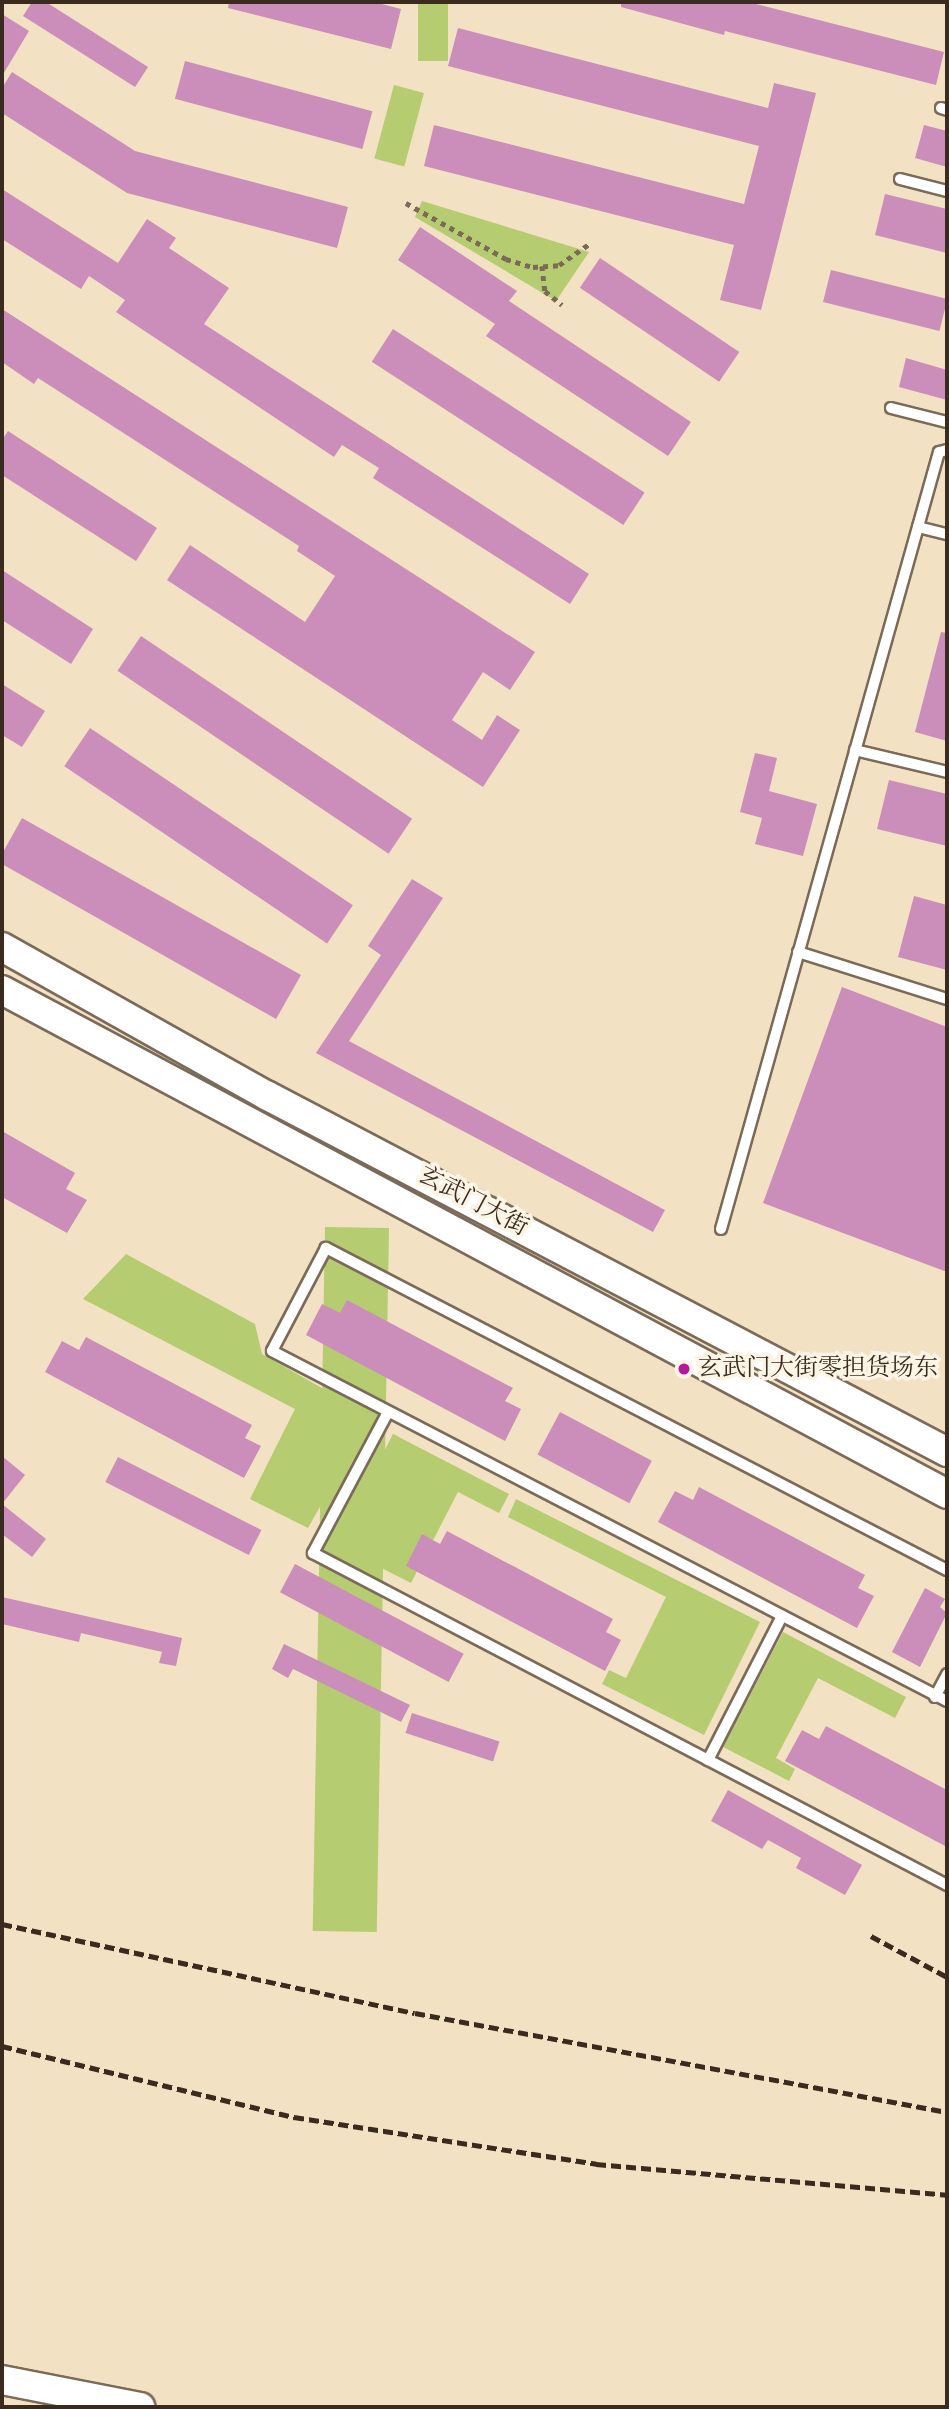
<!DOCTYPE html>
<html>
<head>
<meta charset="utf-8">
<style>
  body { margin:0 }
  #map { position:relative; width:949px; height:2409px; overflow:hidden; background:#f3e1c3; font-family:"IM FELL DW Pica","Noto Serif SC",serif }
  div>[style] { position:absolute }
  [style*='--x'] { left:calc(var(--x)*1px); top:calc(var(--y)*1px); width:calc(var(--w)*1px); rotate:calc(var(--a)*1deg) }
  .green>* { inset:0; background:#b5cc71; transform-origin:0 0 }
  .building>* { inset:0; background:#cb8ebb; transform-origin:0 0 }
  .path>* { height:4.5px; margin-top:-2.25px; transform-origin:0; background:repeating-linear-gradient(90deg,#7b6a58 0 5px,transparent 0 10px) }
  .roads { filter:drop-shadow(2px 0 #7b6a58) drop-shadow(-2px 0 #7b6a58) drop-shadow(0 2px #7b6a58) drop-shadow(0 -2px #7b6a58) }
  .lane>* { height:10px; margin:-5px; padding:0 5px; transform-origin:5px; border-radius:5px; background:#fff }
  .secondary>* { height:28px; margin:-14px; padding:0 14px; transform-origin:14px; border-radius:14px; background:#fff }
  .rail>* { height:5px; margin-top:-2.5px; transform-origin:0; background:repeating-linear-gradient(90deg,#3b2a1e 0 10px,transparent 0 15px) }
  .dots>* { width:19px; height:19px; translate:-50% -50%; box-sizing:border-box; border:4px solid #fcf5e5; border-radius:50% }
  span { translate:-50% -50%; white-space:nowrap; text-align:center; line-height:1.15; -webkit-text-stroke:7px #fcf5e5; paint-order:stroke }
  .street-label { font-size:24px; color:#3b2a1e }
  .poi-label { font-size:24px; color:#3b2a1e }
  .left { translate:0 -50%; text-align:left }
  .frame { position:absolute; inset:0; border:4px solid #3b2a1e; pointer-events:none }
</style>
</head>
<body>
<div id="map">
  <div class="green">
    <div style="left:418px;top:2px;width:30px;height:59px"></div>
    <div style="left:394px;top:85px;width:31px;height:76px;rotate:15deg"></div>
    <div style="clip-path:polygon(422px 201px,589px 252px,556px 301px,415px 217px)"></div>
    <div style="left:325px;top:1227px;width:64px;height:704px;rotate:1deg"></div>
    <div style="clip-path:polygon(126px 1254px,255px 1324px,262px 1354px,371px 1416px,308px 1528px,250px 1499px,295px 1409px,83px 1299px)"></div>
    <div style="clip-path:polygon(393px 1434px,509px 1494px,499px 1513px,458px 1492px,411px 1583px,336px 1545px)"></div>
    <div style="clip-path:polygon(516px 1499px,760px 1622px,704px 1735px,602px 1684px,609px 1670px,626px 1678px,666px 1597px,508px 1517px)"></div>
    <div style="clip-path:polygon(783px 1632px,906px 1697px,895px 1718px,818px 1678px,776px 1758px,795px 1769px,789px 1781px,723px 1747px)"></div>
  </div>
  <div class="building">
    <div style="clip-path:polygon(32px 2px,46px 2px,148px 67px,135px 87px,23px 16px)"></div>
    <div style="clip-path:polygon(229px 2px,374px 2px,401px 9px,391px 49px,228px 8px)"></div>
    <div style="clip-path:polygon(621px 2px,748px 2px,944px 52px,936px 85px,725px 31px,724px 35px,621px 7px)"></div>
    <div style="clip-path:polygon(2px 14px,29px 31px,2px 76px)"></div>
    <div style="clip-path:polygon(458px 28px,768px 108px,774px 83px,816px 93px,761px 310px,720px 300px,734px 245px,424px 166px,434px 125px,744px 204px,759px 146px,448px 66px)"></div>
    <div style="left:185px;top:61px;width:194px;height:39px;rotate:15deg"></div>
    <div style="clip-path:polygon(12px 72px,135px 151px,348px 207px,337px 248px,127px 193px,2px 113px,2px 88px)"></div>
    <div style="clip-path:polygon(924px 125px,947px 131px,947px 167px,915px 158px)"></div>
    <div style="clip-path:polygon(2px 189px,118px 263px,147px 219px,176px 238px,169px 248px,229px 288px,204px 324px,589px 574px,570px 604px,373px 478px,379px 468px,342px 445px,334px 457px,116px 312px,125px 300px,89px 276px,81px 289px,2px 239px)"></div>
    <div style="clip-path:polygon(885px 194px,947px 209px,947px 253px,875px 235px)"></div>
    <div style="clip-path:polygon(420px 227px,517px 291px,509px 301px,691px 422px,668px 456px,486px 336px,495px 324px,398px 260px)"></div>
    <div style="left:600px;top:258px;width:168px;height:36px;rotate:34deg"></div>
    <div style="left:831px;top:270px;width:120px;height:33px;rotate:14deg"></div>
    <div style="clip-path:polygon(2px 309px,535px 652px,510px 690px,483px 672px,452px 720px,482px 740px,497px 715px,520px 730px,483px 787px,167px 580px,190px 545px,305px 622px,335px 576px,297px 551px,299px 546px,38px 378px,34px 384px,2px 362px)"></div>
    <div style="left:393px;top:329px;width:300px;height:39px;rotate:33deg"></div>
    <div style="clip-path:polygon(906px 358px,947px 370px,947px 400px,899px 387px)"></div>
    <div style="clip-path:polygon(8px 431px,157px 528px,136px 561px,2px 475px,2px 440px)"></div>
    <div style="clip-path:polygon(2px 570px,93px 629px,71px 664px,2px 620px)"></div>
    <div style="clip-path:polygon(941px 632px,947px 633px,947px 741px,915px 732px)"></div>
    <div style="left:141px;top:636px;width:327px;height:42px;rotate:34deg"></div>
    <div style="clip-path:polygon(2px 684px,45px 711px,22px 747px,2px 735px)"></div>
    <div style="left:90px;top:728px;width:317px;height:46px;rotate:34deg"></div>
    <div style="clip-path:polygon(755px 753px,777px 758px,769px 791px,817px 804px,803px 856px,755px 844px,762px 818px,740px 812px)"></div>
    <div style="clip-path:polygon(889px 780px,947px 794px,947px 846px,877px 829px)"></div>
    <div style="clip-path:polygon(22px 818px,301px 975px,276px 1019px,2px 864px,2px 854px)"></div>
    <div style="clip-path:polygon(412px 879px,443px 898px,349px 1041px,665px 1210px,653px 1232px,316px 1053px,381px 955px,368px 946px)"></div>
    <div style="clip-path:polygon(914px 896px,947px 905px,947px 970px,898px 957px)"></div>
    <div style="clip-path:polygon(842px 987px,947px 1027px,947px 1272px,763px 1203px)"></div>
    <div style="clip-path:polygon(2px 1131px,75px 1173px,66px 1189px,87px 1200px,67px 1233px,2px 1197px)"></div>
    <div style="clip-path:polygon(347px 1300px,513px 1388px,505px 1401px,521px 1409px,505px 1441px,306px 1335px,322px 1304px,340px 1313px)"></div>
    <div style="clip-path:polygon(86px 1337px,252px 1425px,245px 1438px,261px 1446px,244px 1478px,45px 1372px,62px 1341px,79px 1350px)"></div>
    <div style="left:560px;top:1412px;width:104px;height:48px;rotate:28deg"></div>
    <div style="clip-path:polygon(2px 1456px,25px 1475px,2px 1504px)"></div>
    <div style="left:118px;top:1457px;width:161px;height:28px;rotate:27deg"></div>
    <div style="clip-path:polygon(699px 1487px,865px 1575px,858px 1588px,874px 1596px,857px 1628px,658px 1522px,675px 1491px,693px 1500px)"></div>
    <div style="clip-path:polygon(2px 1504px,46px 1539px,32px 1557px,2px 1534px)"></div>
    <div style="clip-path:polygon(447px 1531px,613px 1619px,606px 1632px,621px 1640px,605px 1671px,406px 1566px,422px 1534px,440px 1544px)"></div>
    <div style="left:295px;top:1564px;width:191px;height:32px;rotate:28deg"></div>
    <div style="clip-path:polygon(925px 1588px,945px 1599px,940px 1607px,947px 1613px,920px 1667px,892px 1652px)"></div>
    <div style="clip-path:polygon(2px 1597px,182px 1638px,176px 1666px,159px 1663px,162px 1652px,81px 1633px,79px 1642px,2px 1624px)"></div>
    <div style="clip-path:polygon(284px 1644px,410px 1705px,401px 1722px,293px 1669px,288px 1678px,272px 1669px)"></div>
    <div style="left:412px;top:1713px;width:92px;height:21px;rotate:18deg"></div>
    <div style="clip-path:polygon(826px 1726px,947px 1790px,947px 1847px,785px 1761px,802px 1730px,819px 1739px)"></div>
    <div style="clip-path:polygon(728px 1790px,862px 1865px,845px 1895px,796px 1868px,801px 1858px,768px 1840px,762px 1849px,711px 1821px)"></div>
  </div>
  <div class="path">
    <div style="--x:406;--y:203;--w:115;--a:29.2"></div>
    <div style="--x:506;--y:259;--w:28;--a:17"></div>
    <div style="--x:533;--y:267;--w:26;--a:-4"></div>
    <div style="--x:559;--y:265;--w:39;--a:-35"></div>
    <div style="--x:542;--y:266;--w:25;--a:83"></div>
    <div style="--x:545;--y:291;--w:22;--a:39"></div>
  </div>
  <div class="roads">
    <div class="lane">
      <div style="--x:941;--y:108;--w:6;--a:18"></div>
      <div style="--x:900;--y:179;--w:49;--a:14.3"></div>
      <div style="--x:891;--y:408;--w:58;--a:14"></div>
      <div style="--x:918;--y:527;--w:30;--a:14"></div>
      <div style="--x:855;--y:750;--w:95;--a:13.4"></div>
      <div style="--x:798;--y:952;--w:156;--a:17.5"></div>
      <div style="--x:721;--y:1229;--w:807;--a:-74.33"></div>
      <div style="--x:939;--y:452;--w:8;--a:-14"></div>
      <div style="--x:388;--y:1412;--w:160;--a:118"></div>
      <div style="--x:313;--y:1553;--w:716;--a:27.64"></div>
      <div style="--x:947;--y:1570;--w:700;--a:-152.59"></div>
      <div style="--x:326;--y:1248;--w:116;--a:117.7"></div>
      <div style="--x:272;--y:1351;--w:760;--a:27.41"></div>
      <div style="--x:935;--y:1697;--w:26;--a:-62"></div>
      <div style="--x:708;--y:1760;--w:162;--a:-62.8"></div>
    </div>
    <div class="secondary">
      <div style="--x:2;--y:947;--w:303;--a:29.3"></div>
      <div style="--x:266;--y:1095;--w:769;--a:27.66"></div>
      <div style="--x:2;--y:990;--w:1071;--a:28.07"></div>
      <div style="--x:2;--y:2380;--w:141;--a:11.1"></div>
    </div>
  </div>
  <div class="rail">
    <div style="--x:2;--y:1924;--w:422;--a:12.2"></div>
    <div style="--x:415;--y:2013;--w:541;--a:10.54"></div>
    <div style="--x:871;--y:1936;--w:86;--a:28.3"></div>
    <div style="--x:2;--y:2046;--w:301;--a:13.7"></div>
    <div style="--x:294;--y:2117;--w:306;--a:8.8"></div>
    <div style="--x:596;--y:2164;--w:352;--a:5"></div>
  </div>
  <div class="dots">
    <div style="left:684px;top:1369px;background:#b5179e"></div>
  </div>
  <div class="street-label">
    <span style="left:473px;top:1202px;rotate:28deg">玄武门大街</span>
  </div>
  <div class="poi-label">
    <span class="left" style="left:698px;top:1369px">玄武门大街零担货场东</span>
  </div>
  <div class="frame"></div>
</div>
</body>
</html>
